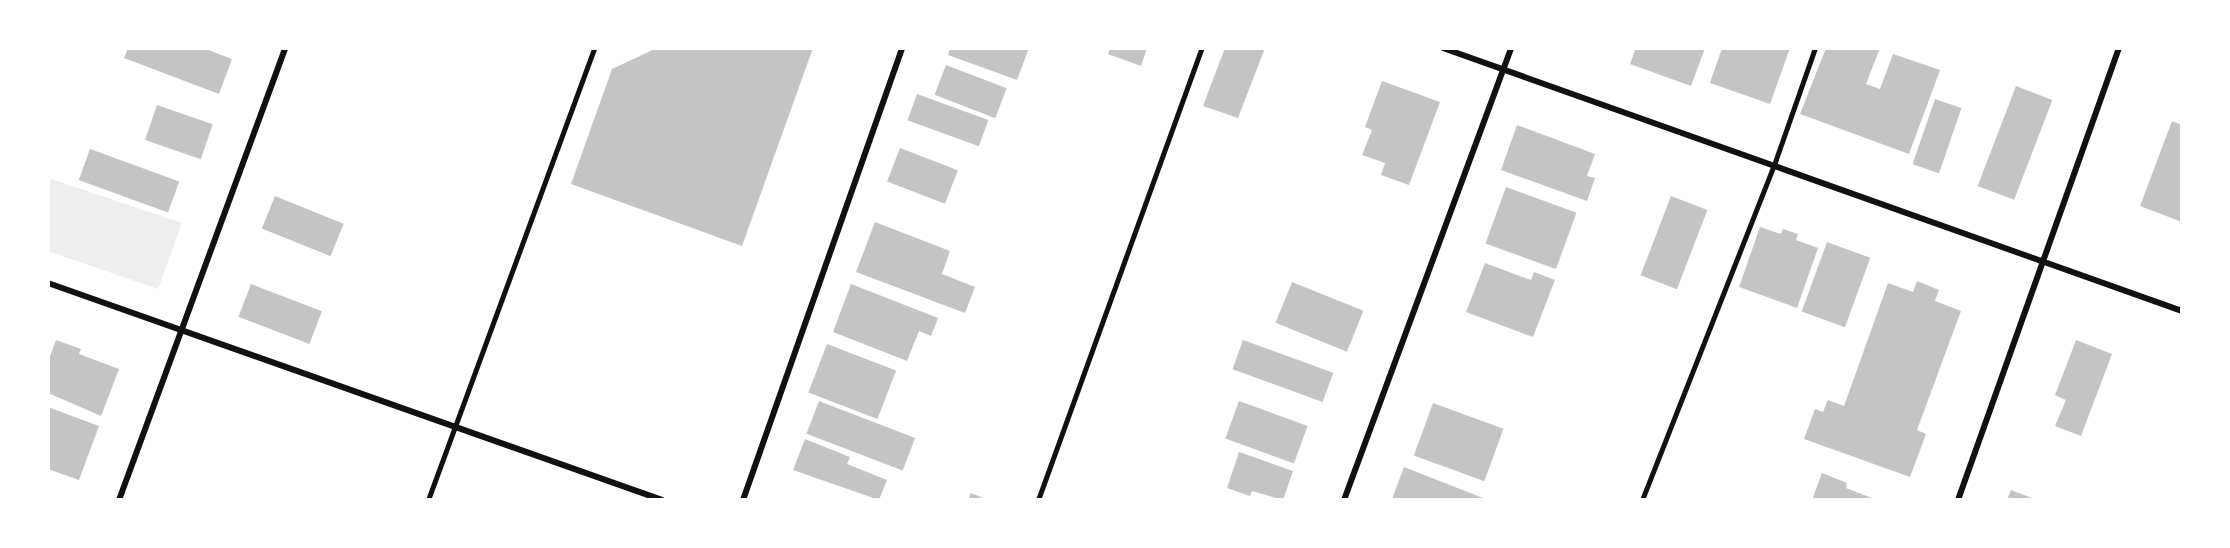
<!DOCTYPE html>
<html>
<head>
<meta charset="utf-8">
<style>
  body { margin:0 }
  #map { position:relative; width:2230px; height:548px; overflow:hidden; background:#fff; font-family:Helvetica,sans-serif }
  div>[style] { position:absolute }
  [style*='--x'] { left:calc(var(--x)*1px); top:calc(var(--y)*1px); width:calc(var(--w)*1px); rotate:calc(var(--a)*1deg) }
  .green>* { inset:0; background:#eee }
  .building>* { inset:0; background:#c4c4c4; transform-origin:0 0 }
  .service>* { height:4.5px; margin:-2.25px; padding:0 2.25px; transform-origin:2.25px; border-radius:2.25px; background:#111 }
  .minor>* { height:6px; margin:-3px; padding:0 3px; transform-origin:3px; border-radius:3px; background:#111 }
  span { translate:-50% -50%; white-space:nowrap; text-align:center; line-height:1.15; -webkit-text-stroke:6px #fff; paint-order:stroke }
  .frame { position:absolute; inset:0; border:50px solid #fff; pointer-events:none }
</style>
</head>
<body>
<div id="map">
  <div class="green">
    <div style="clip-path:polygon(48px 178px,182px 223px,158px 289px,48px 251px)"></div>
  </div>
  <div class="building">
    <div style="clip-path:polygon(128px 48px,203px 48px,232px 59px,219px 94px,124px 58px)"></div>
    <div style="clip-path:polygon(657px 48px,813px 48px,742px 246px,571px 184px,612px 69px)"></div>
    <div style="clip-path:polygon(950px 48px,1029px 48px,1017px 80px,948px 55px)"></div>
    <div style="clip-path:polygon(1110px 48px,1147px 48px,1141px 66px,1108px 54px)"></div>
    <div style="clip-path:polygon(1225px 48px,1265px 48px,1238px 118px,1203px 106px)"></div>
    <div style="clip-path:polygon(1636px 48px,1705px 48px,1691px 86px,1630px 64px)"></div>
    <div style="clip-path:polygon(1722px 48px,1790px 48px,1770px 104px,1710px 83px)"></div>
    <div style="clip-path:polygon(1826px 48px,1880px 48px,1866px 84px,1880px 89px,1893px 54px,1940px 70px,1909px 154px,1800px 114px)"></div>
    <div style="left:946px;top:65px;width:65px;height:32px;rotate:21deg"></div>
    <div style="clip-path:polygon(1382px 81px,1440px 102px,1409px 185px,1381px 175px,1385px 163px,1362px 155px,1372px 130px,1365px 127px)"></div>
    <div style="left:2016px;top:86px;width:39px;height:107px;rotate:21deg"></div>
    <div style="left:917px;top:94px;width:76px;height:28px;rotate:20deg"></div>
    <div style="left:1935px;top:99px;width:28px;height:69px;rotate:19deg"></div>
    <div style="left:157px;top:105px;width:59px;height:37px;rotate:19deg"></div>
    <div style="clip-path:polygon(2172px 121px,2182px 125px,2182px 222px,2140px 206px)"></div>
    <div style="clip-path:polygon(1517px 125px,1595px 154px,1587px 176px,1595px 178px,1587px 201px,1501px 170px)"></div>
    <div style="left:900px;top:148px;width:62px;height:36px;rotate:21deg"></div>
    <div style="left:90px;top:149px;width:95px;height:33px;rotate:20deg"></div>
    <div style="left:1506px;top:187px;width:75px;height:60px;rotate:20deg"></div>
    <div style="left:275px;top:196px;width:74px;height:35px;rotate:22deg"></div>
    <div style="left:1671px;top:196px;width:39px;height:85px;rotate:21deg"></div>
    <div style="clip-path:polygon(875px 222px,950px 251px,942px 274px,975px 287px,965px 313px,856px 272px)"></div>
    <div style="clip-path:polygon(1760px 227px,1781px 234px,1783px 229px,1798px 234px,1796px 240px,1818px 248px,1797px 308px,1739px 287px)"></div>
    <div style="left:1827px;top:242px;width:46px;height:74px;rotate:20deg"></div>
    <div style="clip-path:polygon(1485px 263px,1531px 280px,1534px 272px,1555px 280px,1533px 337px,1466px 312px)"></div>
    <div style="clip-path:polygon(1917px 281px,1939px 290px,1935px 301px,1961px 311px,1917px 430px,1926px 434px,1910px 477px,1804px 439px,1815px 409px,1823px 412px,1828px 400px,1844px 406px,1888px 283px,1913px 292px)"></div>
    <div style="left:1292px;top:282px;width:77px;height:44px;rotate:22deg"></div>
    <div style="left:251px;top:284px;width:76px;height:35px;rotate:21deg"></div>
    <div style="clip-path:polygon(851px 284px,938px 318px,931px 336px,919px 331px,907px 361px,833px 332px)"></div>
    <div style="clip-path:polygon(56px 340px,81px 349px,79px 354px,119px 369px,101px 416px,48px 393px,48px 362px)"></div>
    <div style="left:1243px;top:340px;width:96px;height:31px;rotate:20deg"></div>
    <div style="clip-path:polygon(2076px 340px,2112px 354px,2081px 436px,2055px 426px,2066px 400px,2055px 395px)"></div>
    <div style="left:827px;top:344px;width:74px;height:52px;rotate:21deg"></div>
    <div style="left:819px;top:401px;width:103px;height:35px;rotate:21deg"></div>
    <div style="left:1239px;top:401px;width:73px;height:40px;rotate:20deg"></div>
    <div style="left:1433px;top:403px;width:75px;height:56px;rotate:20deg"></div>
    <div style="clip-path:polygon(48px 407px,99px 426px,79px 480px,48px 469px)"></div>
    <div style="clip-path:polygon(805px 439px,850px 457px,847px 464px,887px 480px,879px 500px,793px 470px)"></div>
    <div style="clip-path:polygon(1239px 452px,1293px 471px,1283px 500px,1252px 491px,1250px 496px,1227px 488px)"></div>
    <div style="clip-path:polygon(1404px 467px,1483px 498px,1483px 500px,1392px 499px)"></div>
    <div style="clip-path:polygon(1822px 473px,1847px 483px,1846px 488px,1877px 500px,1812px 500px)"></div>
    <div style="clip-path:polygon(2011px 490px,2037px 500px,2007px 500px)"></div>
    <div style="clip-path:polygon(971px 493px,988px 500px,968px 500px)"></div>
  </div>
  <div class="service">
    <div style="--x:428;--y:500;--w:482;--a:-69.8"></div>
    <div style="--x:1038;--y:500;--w:481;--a:-70.1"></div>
    <div style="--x:1642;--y:500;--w:360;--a:-68.5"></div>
    <div style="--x:1774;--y:165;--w:124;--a:-70.7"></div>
  </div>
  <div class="minor">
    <div style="--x:1443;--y:48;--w:784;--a:19.59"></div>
    <div style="--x:48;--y:283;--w:651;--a:19.46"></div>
    <div style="--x:119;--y:500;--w:482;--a:-69.8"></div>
    <div style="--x:743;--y:500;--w:479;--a:-70.6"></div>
    <div style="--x:1344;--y:500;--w:482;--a:-69.7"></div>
    <div style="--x:1958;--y:500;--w:480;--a:-70.4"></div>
  </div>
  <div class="frame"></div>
</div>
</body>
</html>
